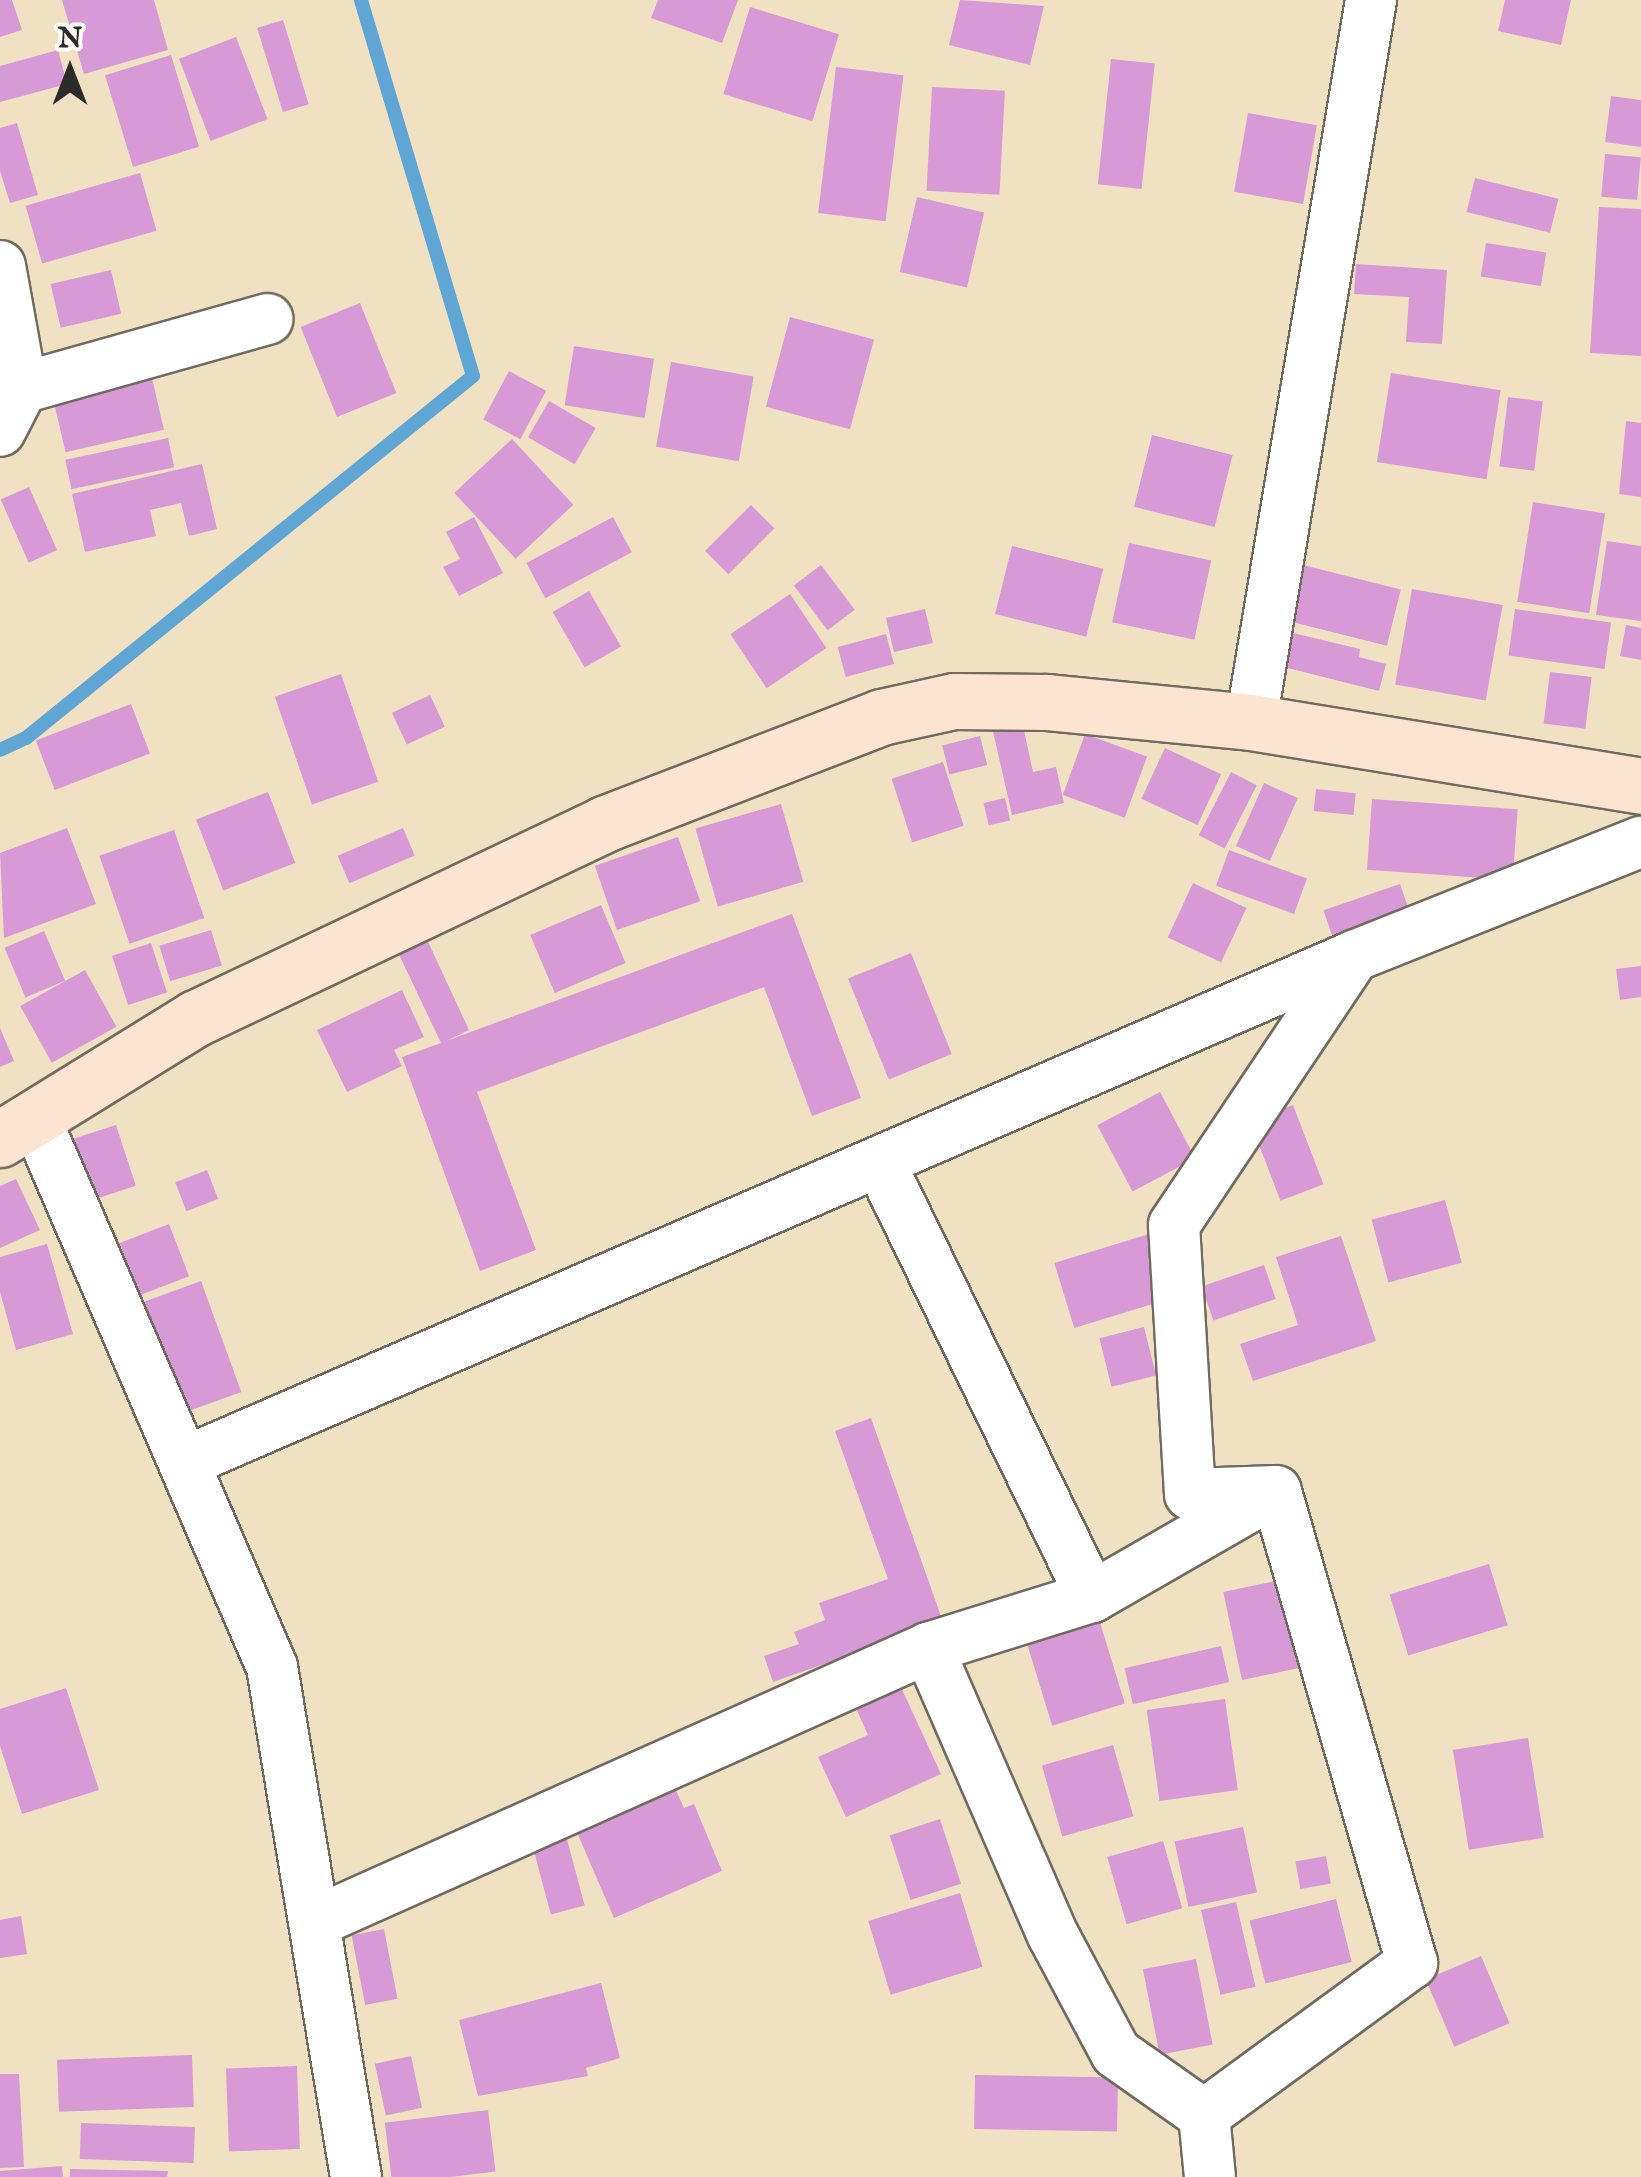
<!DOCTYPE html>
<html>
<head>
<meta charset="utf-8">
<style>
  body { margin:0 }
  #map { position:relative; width:1641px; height:2177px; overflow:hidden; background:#f0e1c3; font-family:"IM FELL English",serif }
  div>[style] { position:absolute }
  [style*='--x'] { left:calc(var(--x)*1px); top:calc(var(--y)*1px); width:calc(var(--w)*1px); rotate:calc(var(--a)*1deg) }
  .stream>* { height:14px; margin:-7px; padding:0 7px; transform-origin:7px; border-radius:7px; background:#5fa6d5 }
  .building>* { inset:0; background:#d89ad6; transform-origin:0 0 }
  .roads { filter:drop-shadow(2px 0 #706b60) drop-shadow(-2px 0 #706b60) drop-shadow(0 2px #706b60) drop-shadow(0 -2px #706b60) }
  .street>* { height:50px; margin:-25px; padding:0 25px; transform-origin:25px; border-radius:25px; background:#fff }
  .secondary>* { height:55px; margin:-27.5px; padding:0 27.5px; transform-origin:27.5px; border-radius:27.5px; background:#fde4d1 }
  span { translate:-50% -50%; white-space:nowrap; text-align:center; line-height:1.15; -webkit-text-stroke:8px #fdfcf7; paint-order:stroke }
  .north { position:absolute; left:20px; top:20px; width:100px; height:100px; -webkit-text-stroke:8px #fdfcf7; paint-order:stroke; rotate:0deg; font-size:28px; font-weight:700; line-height:40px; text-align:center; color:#2b2b2b }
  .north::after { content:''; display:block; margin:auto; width:35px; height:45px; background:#2b2b2b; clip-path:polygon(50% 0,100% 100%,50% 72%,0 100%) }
</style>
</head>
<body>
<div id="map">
  <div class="stream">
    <div style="--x:0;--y:750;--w:29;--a:-25"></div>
    <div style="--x:26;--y:738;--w:575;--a:-39"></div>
    <div style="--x:473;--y:376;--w:392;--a:-106.6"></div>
  </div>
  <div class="building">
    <div style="clip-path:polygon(0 0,12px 0,22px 30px,0 37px)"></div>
    <div style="clip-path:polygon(62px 0,154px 0,168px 50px,84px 74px)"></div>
    <div style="clip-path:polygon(658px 0,738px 0,722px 43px,651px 18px)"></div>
    <div style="clip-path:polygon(960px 0,1044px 6px,1030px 65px,949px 45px)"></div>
    <div style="clip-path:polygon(1505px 0,1571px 0,1561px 45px,1498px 31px)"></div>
    <div style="left:750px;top:7px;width:93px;height:91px;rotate:17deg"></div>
    <div style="left:283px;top:20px;width:88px;height:27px;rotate:73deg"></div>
    <div style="left:236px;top:37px;width:88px;height:61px;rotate:69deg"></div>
    <div style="clip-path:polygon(58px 50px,67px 84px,0 102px,0 66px)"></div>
    <div style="left:171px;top:55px;width:96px;height:69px;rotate:73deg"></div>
    <div style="left:1111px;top:59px;width:44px;height:126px;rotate:6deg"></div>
    <div style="left:836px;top:67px;width:68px;height:147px;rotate:7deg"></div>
    <div style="left:932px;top:87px;width:73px;height:104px;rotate:3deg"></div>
    <div style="clip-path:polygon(1611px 96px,1641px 100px,1641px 147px,1605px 142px)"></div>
    <div style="left:1248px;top:113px;width:70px;height:80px;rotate:10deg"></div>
    <div style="clip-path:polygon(17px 123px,38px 195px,10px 203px,0 171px,0 128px)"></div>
    <div style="left:1605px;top:154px;width:36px;height:43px;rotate:5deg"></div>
    <div style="left:140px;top:173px;width:60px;height:119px;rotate:74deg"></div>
    <div style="left:1475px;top:178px;width:86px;height:35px;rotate:14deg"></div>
    <div style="left:917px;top:197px;width:69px;height:77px;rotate:13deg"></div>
    <div style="clip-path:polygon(1599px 207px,1641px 209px,1641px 356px,1590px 353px)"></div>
    <div style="left:1486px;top:243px;width:61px;height:34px;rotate:9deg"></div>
    <div style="clip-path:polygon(1356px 264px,1447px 270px,1442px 344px,1406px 342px,1409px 297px,1354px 294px)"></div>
    <div style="left:111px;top:270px;width:45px;height:62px;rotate:77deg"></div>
    <div style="left:360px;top:303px;width:97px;height:64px;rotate:68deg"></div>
    <div style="left:790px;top:317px;width:87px;height:93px;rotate:15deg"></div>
    <div style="left:574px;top:346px;width:81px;height:60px;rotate:9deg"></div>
    <div style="left:671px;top:362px;width:84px;height:86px;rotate:10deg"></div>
    <div style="left:509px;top:371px;width:42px;height:55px;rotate:28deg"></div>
    <div style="left:1391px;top:373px;width:111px;height:90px;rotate:9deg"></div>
    <div style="left:152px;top:378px;width:53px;height:101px;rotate:77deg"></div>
    <div style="left:1508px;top:397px;width:35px;height:70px;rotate:7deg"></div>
    <div style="left:549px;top:401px;width:54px;height:42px;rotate:30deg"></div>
    <div style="clip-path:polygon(1626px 421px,1641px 423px,1641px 497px,1619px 494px)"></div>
    <div style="left:1152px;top:435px;width:83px;height:74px;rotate:14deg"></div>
    <div style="left:168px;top:438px;width:30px;height:105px;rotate:78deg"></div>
    <div style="left:512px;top:439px;width:90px;height:79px;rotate:47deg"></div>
    <div style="clip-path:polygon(202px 464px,217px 529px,189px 536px,181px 503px,150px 510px,156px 536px,85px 552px,72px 494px)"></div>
    <div style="left:29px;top:487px;width:69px;height:31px;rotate:66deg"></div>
    <div style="left:1533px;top:502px;width:73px;height:101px;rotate:9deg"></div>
    <div style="left:751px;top:505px;width:33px;height:65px;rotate:45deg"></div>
    <div style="clip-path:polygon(474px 517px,503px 573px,459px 596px,443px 567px,460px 559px,446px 532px)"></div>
    <div style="left:613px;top:517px;width:40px;height:98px;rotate:62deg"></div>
    <div style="clip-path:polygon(1607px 541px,1641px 546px,1641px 621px,1596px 615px)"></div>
    <div style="left:1129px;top:543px;width:84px;height:81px;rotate:12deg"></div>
    <div style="left:1012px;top:546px;width:94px;height:70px;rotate:14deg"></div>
    <div style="left:1299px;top:564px;width:105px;height:58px;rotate:14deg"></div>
    <div style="left:821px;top:565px;width:56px;height:34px;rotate:53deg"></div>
    <div style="left:1412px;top:589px;width:92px;height:97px;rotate:10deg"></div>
    <div style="left:589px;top:591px;width:64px;height:42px;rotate:60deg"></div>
    <div style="left:790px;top:594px;width:65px;height:72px;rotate:56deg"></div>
    <div style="left:925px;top:609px;width:35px;height:40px;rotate:77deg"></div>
    <div style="left:1515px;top:609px;width:97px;height:47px;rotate:8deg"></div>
    <div style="clip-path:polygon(1626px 625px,1641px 628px,1641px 660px,1620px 656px)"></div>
    <div style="clip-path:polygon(1289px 632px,1360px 649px,1359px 657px,1386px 664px,1379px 691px,1280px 666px)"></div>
    <div style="left:886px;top:634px;width:31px;height:50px;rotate:75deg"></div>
    <div style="left:1550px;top:672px;width:42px;height:52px;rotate:7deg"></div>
    <div style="left:341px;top:674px;width:114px;height:70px;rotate:71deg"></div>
    <div style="left:430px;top:695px;width:35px;height:42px;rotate:65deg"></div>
    <div style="left:131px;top:704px;width:53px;height:102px;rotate:69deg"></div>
    <div style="clip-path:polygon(1022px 721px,1033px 772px,1056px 767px,1064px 803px,1012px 815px,992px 727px)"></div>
    <div style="left:1085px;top:734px;width:66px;height:65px;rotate:20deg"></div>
    <div style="left:980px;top:736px;width:30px;height:39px;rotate:76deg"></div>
    <div style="left:1165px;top:748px;width:62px;height:56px;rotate:25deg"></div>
    <div style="left:943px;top:762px;width:67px;height:54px;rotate:72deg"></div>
    <div style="left:1231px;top:772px;width:29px;height:71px;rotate:27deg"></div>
    <div style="left:1264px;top:783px;width:37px;height:69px;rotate:24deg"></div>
    <div style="left:1316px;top:789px;width:40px;height:22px;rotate:6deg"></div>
    <div style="left:268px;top:792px;width:76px;height:77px;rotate:69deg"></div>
    <div style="left:1005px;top:798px;width:23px;height:22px;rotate:77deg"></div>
    <div style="left:1372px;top:799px;width:146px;height:71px;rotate:4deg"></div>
    <div style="left:781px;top:804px;width:81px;height:89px;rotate:74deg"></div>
    <div style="clip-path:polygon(67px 828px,96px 904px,4px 938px,0 853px)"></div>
    <div style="left:403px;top:828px;width:30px;height:71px;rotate:67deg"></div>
    <div style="left:174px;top:830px;width:93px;height:79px;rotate:71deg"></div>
    <div style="left:678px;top:837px;width:68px;height:88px;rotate:71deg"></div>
    <div style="left:1229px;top:850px;width:83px;height:38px;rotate:20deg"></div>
    <div style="left:1193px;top:883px;width:59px;height:60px;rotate:25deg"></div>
    <div style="left:1400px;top:884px;width:31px;height:81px;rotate:71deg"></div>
    <div style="left:601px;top:905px;width:63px;height:77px;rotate:67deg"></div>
    <div style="clip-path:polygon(792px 914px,861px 1098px,812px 1116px,764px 987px,477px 1092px,536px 1250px,480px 1271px,402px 1057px,441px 1043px,395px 946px,424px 933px,469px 1030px,446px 1041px)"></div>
    <div style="left:211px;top:930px;width:37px;height:54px;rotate:73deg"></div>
    <div style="left:44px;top:931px;width:54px;height:43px;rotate:67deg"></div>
    <div style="left:151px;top:943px;width:52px;height:41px;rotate:72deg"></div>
    <div style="left:911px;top:953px;width:109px;height:68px;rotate:68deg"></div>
    <div style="clip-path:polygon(1641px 966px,1641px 997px,1620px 1000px,1616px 969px)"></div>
    <div style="left:85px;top:970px;width:65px;height:74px;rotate:61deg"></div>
    <div style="clip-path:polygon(402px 990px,424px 1037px,394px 1050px,402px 1066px,347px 1092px,317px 1030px)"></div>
    <div style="clip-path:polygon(0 1028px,14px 1061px,0 1067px)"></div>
    <div style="left:1160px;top:1092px;width:75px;height:71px;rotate:62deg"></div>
    <div style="left:1293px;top:1105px;width:85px;height:46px;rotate:69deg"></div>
    <div style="left:116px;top:1125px;width:64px;height:48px;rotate:72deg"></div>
    <div style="left:207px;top:1170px;width:31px;height:34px;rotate:69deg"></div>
    <div style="clip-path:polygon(16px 1179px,40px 1230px,0 1248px,0 1186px)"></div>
    <div style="left:1445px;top:1200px;width:65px;height:76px;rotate:75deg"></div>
    <div style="left:169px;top:1224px;width:56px;height:53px;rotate:69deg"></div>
    <div style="left:1149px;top:1234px;width:68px;height:99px;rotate:73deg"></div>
    <div style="clip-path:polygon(1341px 1236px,1376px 1341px,1253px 1381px,1240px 1344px,1298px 1325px,1276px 1257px)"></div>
    <div style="clip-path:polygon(47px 1244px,73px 1334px,16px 1350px,0 1292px,0 1257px)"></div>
    <div style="left:1264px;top:1265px;width:36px;height:66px;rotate:71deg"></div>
    <div style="left:201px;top:1281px;width:118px;height:65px;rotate:70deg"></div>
    <div style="left:1144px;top:1327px;width:50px;height:46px;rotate:76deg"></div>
    <div style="clip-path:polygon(871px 1418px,943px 1622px,773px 1682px,764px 1656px,799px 1644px,794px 1632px,825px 1620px,819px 1603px,888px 1579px,835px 1431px)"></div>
    <div style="left:1489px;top:1564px;width:64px;height:104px;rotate:73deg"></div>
    <div style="left:1280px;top:1580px;width:90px;height:58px;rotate:78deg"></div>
    <div style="left:1095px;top:1606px;width:102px;height:76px;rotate:73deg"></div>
    <div style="left:1221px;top:1646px;width:37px;height:99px;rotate:77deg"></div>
    <div style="clip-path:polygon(900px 1685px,941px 1774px,846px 1817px,818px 1757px,868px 1735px,855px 1706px)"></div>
    <div style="clip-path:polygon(66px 1688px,99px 1790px,22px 1814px,0 1746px,0 1709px)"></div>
    <div style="left:1225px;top:1699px;width:92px;height:79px;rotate:82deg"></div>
    <div style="left:1528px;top:1738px;width:101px;height:76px;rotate:81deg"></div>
    <div style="left:1113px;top:1745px;width:74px;height:74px;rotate:74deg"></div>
    <div style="clip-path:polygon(675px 1788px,684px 1808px,694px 1804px,722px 1871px,614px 1918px,576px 1830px)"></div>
    <div style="left:940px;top:1819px;width:68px;height:53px;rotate:72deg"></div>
    <div style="left:1243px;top:1827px;width:67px;height:70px;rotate:78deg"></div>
    <div style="left:565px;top:1832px;width:76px;height:35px;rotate:75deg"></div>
    <div style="left:1163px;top:1841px;width:70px;height:58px;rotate:74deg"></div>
    <div style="left:1326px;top:1856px;width:28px;height:31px;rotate:80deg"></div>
    <div style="left:960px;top:1893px;width:77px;height:96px;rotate:73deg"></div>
    <div style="left:1336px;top:1899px;width:65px;height:89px;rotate:76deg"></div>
    <div style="left:1236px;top:1902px;width:87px;height:36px;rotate:77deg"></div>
    <div style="clip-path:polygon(21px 1916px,27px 1954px,0 1958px,0 1920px)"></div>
    <div style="left:384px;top:1929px;width:71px;height:33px;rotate:79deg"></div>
    <div style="left:1481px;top:1956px;width:73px;height:60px;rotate:67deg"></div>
    <div style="left:1196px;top:1959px;width:87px;height:54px;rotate:79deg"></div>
    <div style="clip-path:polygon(601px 1983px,620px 2058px,586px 2068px,588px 2076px,478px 2096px,459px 2020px)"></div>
    <div style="left:192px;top:2055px;width:52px;height:135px;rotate:88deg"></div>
    <div style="left:411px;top:2056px;width:53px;height:37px;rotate:78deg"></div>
    <div style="left:297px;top:2066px;width:83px;height:71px;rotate:88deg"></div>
    <div style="clip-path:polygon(0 2074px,19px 2074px,24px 2167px,0 2168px)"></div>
    <div style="left:975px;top:2075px;width:143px;height:54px;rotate:1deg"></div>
    <div style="left:488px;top:2110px;width:62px;height:104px;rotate:83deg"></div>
    <div style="left:81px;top:2123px;width:114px;height:36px;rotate:2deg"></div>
    <div style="clip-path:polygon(62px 2166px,63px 2177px,0 2177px,0 2171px)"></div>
    <div style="clip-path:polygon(70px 2169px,168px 2171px,167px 2177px,70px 2177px)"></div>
  </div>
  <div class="roads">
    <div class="street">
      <div style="--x:0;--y:266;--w:124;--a:79.8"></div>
      <div style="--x:22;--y:388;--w:48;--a:117.1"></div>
      <div style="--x:22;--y:388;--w:255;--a:-15.7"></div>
      <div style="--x:1251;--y:722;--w:732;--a:-80.56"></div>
      <div style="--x:35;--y:1118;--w:598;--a:66.65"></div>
      <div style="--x:272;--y:1667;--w:517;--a:80.65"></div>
      <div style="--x:880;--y:1163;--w:483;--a:64"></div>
      <div style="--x:187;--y:1461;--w:1272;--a:-23.4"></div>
      <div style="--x:1354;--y:956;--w:309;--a:-21.7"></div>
      <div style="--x:928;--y:1648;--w:313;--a:66.5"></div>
      <div style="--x:1053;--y:1935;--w:134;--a:61.9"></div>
      <div style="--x:1116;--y:2053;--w:108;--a:35.2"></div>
      <div style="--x:1204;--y:2115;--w:62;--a:84.5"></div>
      <div style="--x:315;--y:1922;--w:671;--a:-24.08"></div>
      <div style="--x:928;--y:1648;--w:172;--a:-17.3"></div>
      <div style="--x:1092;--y:1597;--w:212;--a:-29.9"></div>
      <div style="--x:1276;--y:1491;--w:86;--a:178"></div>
      <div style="--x:1190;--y:1494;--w:269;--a:-93.4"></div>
      <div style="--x:1174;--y:1225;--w:324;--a:-56.2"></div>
      <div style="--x:1204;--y:2115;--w:258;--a:-36.2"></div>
      <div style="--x:1412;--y:1963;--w:491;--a:-106.1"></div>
    </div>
    <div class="secondary">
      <div style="--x:0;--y:1139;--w:230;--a:-31.7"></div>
      <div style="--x:196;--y:1018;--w:452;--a:-25.4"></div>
      <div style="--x:604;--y:824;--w:297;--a:-21.1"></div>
      <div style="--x:881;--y:717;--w:75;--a:-12.4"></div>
      <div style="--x:954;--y:701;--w:93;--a:0.6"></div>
      <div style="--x:1047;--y:702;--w:205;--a:5.6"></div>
      <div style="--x:1251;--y:722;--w:395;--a:9.3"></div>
    </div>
  </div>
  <div class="north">N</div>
</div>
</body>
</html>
